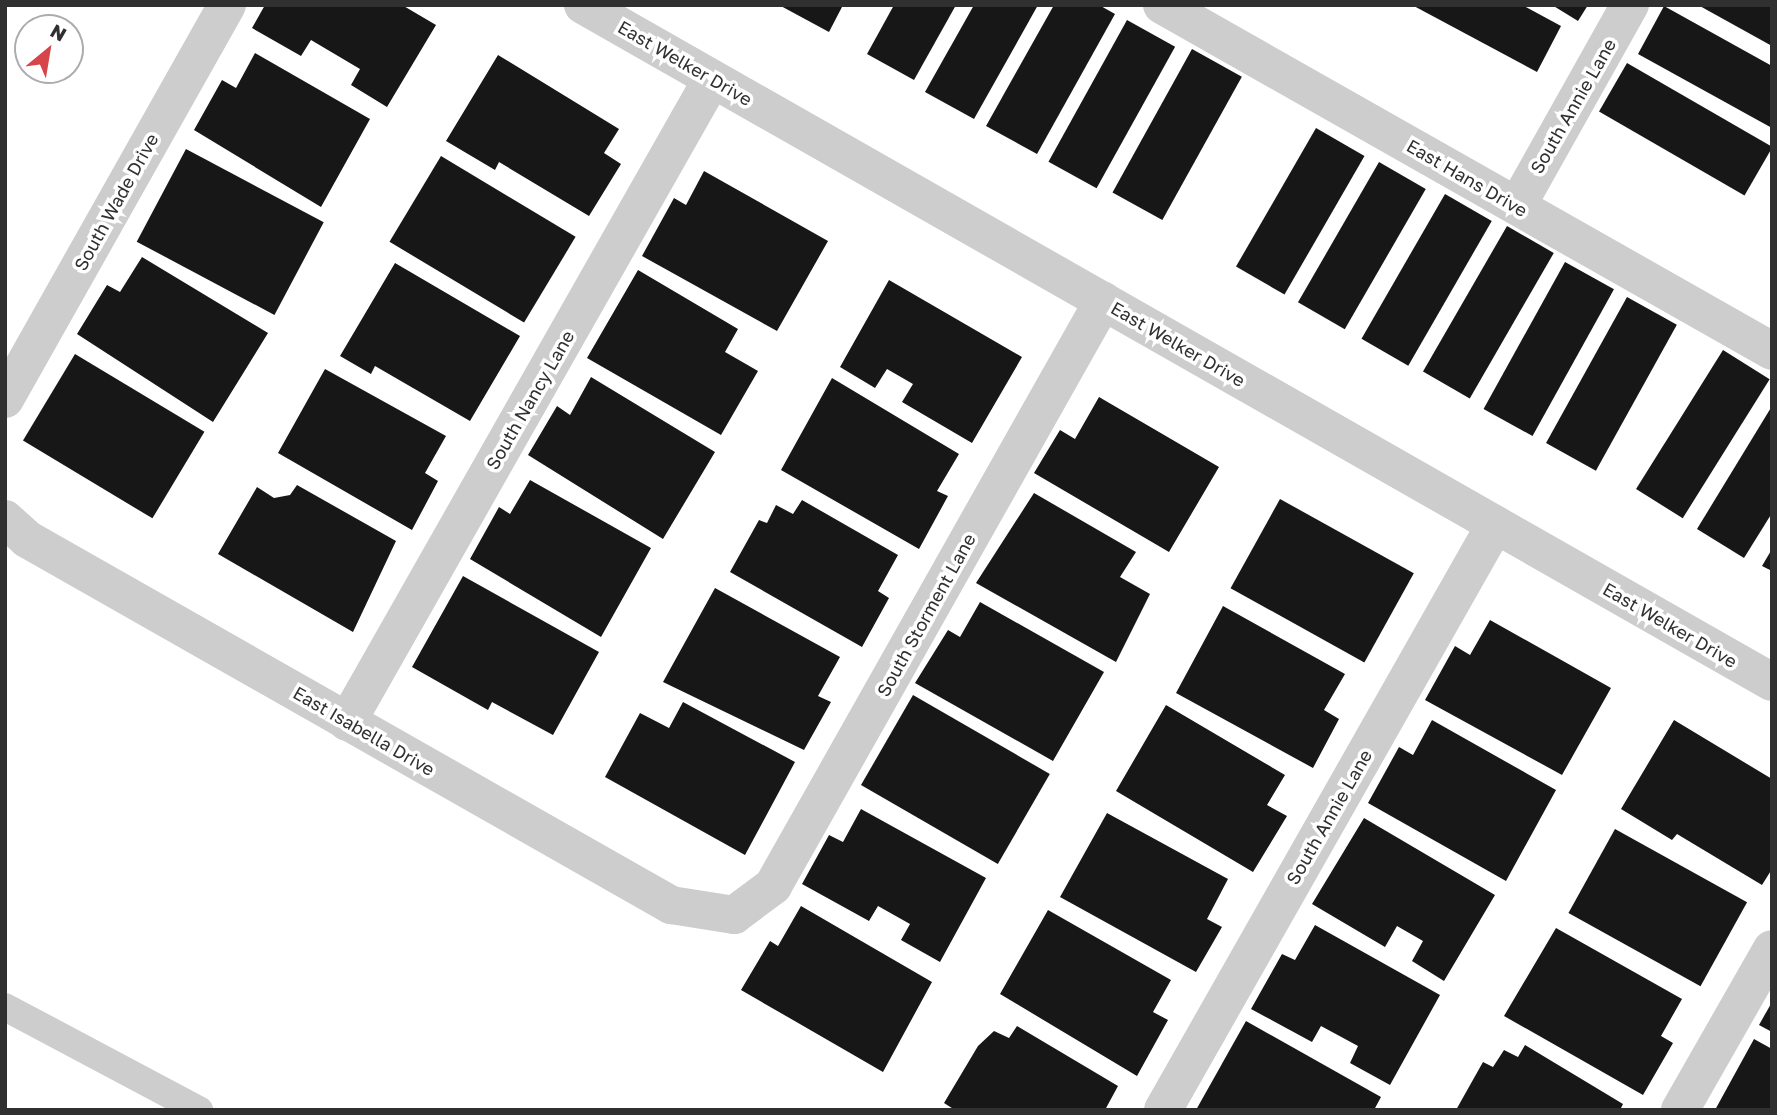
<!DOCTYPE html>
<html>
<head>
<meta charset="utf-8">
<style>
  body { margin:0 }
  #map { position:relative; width:1777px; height:1115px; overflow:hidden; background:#fff; font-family:"Golos Text",sans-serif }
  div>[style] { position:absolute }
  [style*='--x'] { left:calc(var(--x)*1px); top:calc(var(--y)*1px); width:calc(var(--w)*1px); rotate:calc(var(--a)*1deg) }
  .building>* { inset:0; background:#171717; transform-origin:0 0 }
  .lane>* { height:28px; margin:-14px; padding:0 14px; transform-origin:14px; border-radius:14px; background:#cdcdcd }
  .street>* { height:38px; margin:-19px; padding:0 19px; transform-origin:19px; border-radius:19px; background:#cdcdcd }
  span { translate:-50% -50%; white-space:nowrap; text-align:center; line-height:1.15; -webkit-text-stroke:7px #fff; paint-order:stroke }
  .street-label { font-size:18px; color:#303030 }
  .frame { position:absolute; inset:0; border:7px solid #303030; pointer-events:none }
  .north { position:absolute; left:14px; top:14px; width:70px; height:70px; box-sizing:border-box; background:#fff; border:2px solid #acacac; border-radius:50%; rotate:30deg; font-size:19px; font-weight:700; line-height:28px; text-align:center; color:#303030 }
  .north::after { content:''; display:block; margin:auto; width:24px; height:32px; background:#d5454a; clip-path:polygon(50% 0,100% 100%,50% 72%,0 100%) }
</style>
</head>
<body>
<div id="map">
  <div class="building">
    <div style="clip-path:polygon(265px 5px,402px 5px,436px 25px,387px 107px,351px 85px,360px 69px,311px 40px,301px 56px,252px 28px)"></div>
    <div style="clip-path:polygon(779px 5px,843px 5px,829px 32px)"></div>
    <div style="clip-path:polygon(894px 5px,956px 5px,914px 80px,867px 54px)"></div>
    <div style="clip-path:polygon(974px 5px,1038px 5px,974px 119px,925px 92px)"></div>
    <div style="clip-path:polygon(1054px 5px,1099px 5px,1115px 14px,1037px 154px,986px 126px)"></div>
    <div style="clip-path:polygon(1412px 5px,1522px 5px,1561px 26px,1537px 72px)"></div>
    <div style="clip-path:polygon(1552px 5px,1588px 5px,1578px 21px)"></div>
    <div style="clip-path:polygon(1698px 5px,1772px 5px,1772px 46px)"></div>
    <div style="clip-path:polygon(1664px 6px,1772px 66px,1772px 128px,1638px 54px)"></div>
    <div style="left:1127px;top:20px;width:55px;height:162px;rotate:29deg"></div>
    <div style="left:1192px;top:49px;width:57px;height:164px;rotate:29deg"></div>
    <div style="clip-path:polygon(255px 53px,370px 119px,321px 207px,194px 130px,222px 80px,236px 88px)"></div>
    <div style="clip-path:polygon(498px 55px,619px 129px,604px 153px,621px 164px,589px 216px,499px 162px,495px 170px,446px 141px)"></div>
    <div style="left:1627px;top:63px;width:168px;height:56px;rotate:30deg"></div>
    <div style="left:1316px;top:128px;width:56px;height:160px;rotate:30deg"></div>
    <div style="left:186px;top:149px;width:156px;height:105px;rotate:28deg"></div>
    <div style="left:441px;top:156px;width:157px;height:100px;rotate:31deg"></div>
    <div style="left:1379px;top:162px;width:54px;height:162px;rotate:30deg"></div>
    <div style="clip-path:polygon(704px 171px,828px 241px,777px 331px,642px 256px,674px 198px,686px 205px)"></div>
    <div style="left:1445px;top:194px;width:54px;height:167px;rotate:30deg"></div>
    <div style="left:1507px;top:226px;width:54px;height:168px;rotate:30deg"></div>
    <div style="clip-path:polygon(142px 257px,268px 333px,213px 422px,77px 334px,107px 285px,120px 292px)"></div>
    <div style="left:1565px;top:262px;width:56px;height:168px;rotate:29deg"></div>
    <div style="clip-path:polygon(395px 263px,520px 336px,470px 421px,375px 366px,371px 374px,340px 356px)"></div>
    <div style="clip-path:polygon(638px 270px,738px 329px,725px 352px,758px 371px,721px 435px,587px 358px)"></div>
    <div style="clip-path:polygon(889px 280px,1022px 357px,972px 443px,902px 402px,913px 384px,887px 369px,875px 388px,840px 367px)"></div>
    <div style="left:1627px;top:297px;width:57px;height:167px;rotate:29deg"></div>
    <div style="left:1723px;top:350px;width:55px;height:164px;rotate:32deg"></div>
    <div style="left:75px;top:354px;width:151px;height:101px;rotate:31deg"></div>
    <div style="clip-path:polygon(325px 369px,446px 436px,425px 473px,438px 481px,412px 530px,278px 453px)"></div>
    <div style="clip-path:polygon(591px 377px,715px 452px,663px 539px,528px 455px,557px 406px,570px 415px)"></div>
    <div style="clip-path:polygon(832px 378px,959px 454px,937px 491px,948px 496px,919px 549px,781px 470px)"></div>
    <div style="clip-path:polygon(1099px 397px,1219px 467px,1169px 552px,1034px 473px,1060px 430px,1075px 439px)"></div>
    <div style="clip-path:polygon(1772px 406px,1772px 513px,1744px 558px,1697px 529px)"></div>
    <div style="clip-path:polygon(530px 480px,651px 548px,601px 637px,470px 559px,499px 507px,510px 514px)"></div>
    <div style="clip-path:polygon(297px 485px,396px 541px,353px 632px,218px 554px,257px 487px,274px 498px,290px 495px)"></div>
    <div style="clip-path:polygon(1034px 493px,1136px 552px,1120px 577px,1150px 594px,1116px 662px,976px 583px)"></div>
    <div style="left:1280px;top:499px;width:153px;height:102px;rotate:29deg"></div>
    <div style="clip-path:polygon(802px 500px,898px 555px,878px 591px,889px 598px,862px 647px,730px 572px,759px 520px,767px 523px,776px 505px,793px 514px)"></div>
    <div style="clip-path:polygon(1772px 549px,1772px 571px,1762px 566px)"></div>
    <div style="clip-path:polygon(463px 576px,599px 652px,553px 735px,492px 702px,488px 710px,412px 667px)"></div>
    <div style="clip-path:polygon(715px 588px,840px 657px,818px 696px,831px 702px,804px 750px,663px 682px)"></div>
    <div style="clip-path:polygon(980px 602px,1104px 672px,1053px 761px,915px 683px,948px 630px,960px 637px)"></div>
    <div style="clip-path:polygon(1223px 606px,1345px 674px,1324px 710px,1339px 719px,1313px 768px,1176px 693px)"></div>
    <div style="clip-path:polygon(1490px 620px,1611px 688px,1562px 775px,1425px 700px,1455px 646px,1470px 655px)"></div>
    <div style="left:913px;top:695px;width:158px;height:104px;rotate:30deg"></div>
    <div style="clip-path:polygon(683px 702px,795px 762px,745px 855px,605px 777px,640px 713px,669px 728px)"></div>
    <div style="clip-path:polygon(1166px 705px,1285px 775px,1267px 805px,1287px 816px,1253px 872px,1116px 791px)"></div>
    <div style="clip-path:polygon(1432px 720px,1556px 790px,1506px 881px,1368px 803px,1399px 747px,1413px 755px)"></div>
    <div style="clip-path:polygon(1674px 720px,1772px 779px,1772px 869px,1762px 885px,1677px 834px,1672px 840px,1621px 809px)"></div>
    <div style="clip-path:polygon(861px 809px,986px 878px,940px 962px,901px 940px,910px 924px,878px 906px,869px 921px,802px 884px,829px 835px,843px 842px)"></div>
    <div style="clip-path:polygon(1107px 813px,1228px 879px,1207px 919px,1222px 927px,1196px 972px,1060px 897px)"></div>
    <div style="clip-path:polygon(1364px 818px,1495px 895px,1444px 981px,1412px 961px,1423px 941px,1397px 926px,1385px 947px,1312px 904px)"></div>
    <div style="left:1615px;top:829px;width:151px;height:96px;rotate:29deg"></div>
    <div style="clip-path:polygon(801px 906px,932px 982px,883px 1072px,741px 990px,770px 941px,778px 946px)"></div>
    <div style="clip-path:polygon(1048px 910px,1171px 980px,1153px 1012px,1168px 1020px,1137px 1076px,1000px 994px)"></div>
    <div style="clip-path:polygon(1315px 925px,1440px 995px,1390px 1085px,1350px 1063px,1358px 1046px,1321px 1026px,1312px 1042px,1251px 1009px,1282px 954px,1295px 960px)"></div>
    <div style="clip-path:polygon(1556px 928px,1682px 999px,1661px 1036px,1673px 1043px,1643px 1095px,1504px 1016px)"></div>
    <div style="clip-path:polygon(1772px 1002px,1772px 1032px,1759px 1025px)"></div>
    <div style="clip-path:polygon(1246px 1021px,1381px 1097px,1374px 1110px,1196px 1110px)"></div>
    <div style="clip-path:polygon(1017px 1026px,1118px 1086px,1105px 1110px,955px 1110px,944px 1103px,978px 1046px,994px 1031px,1009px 1038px)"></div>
    <div style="clip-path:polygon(1754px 1039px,1772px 1049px,1772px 1110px,1715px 1110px)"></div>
    <div style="clip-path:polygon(1525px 1045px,1623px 1104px,1620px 1110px,1456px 1110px,1483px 1062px,1493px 1067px,1504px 1050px,1518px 1057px)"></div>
  </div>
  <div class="lane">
    <div style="--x:5;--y:1007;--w:220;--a:28"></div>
  </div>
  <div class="street">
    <div style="--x:583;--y:5;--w:1368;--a:29.66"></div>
    <div style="--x:1162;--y:5;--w:701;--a:29.56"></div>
    <div style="--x:1517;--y:206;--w:231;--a:-60.7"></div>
    <div style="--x:5;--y:399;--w:452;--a:-60.6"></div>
    <div style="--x:5;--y:519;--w:30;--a:42"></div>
    <div style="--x:27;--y:539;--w:741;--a:29.61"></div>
    <div style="--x:671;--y:905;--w:64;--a:9"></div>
    <div style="--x:734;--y:915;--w:49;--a:-36.6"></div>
    <div style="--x:773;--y:886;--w:672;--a:-60.57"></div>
    <div style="--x:347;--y:722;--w:739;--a:-60.42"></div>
    <div style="--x:1163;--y:1110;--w:673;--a:-60.42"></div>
    <div style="--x:1680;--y:1110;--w:185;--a:-60.3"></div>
  </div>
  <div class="street-label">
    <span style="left:685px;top:63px;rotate:30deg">East Welker Drive</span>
    <span style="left:1573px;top:106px;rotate:-60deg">South Annie Lane</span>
    <span style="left:1467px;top:178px;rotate:30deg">East Hans Drive</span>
    <span style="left:116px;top:202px;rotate:-61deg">South Wade Drive</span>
    <span style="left:1178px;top:344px;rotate:30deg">East Welker Drive</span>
    <span style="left:530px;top:400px;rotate:-60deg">South Nancy Lane</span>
    <span style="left:926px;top:615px;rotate:-61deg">South Storment Lane</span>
    <span style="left:1670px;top:625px;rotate:30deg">East Welker Drive</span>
    <span style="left:364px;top:731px;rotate:30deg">East Isabella Drive</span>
    <span style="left:1329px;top:817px;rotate:-60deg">South Annie Lane</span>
  </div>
  <div class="frame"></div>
  <div class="north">N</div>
</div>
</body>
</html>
